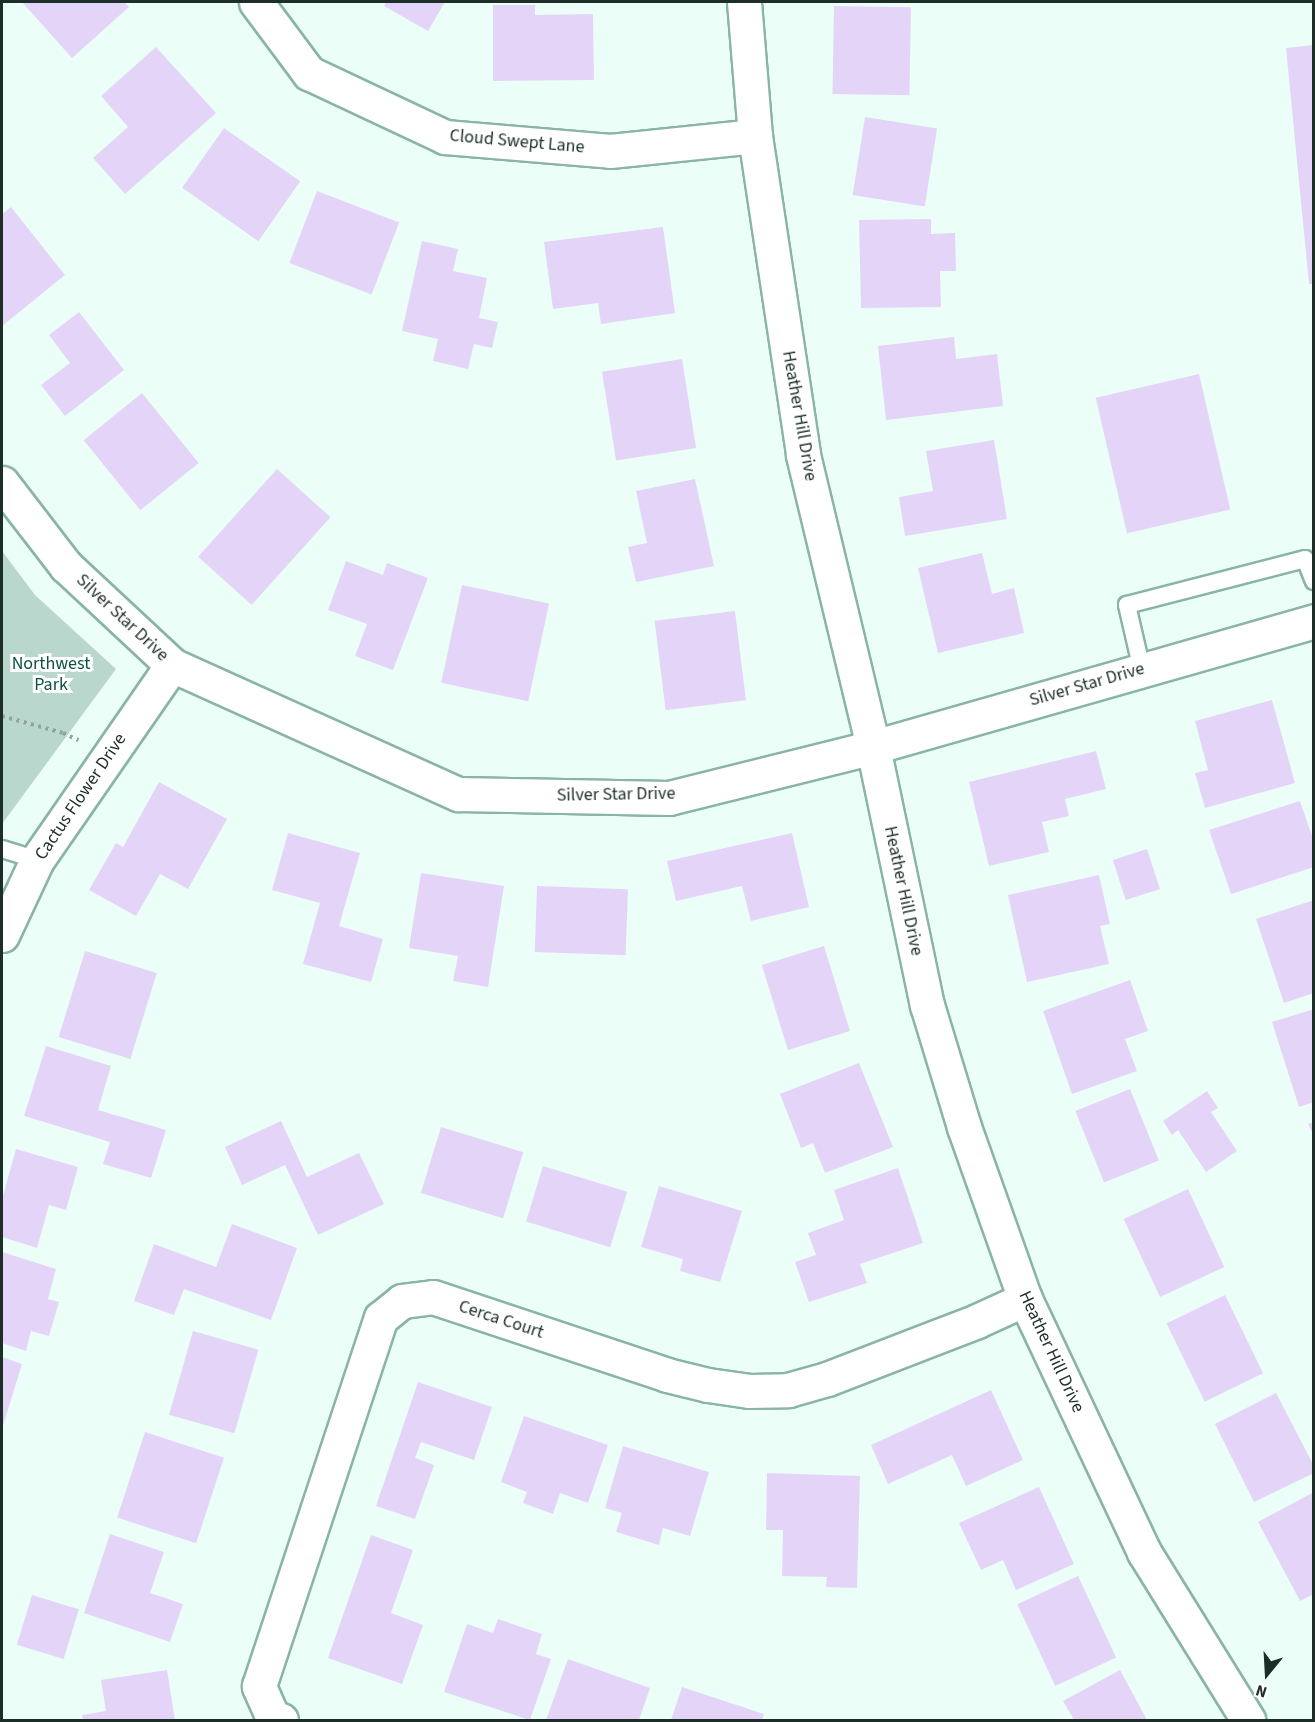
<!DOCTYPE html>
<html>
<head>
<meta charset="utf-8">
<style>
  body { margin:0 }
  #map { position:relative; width:1315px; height:1722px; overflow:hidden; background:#ecfef8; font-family:"Source Sans 3",sans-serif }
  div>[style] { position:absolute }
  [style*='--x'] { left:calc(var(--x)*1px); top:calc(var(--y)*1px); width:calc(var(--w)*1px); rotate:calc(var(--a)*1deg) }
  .green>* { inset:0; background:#b9d7cd }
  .building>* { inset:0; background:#e4d5f8; transform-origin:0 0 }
  .path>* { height:4px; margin-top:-2px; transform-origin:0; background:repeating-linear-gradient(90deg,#91a39d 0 3px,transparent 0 7.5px) }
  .roads { filter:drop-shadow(2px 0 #89b4a6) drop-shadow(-2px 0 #89b4a6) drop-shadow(0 2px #89b4a6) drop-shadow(0 -2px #89b4a6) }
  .service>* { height:16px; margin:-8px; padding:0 8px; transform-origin:8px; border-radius:8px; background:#fff }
  .minor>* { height:33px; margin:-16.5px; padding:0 16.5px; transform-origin:16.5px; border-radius:16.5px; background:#fff }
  span { translate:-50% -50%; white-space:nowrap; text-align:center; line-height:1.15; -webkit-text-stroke:6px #fff; paint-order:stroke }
  .street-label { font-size:18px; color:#1d2e29 }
  .park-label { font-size:18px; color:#0b5343 }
  .frame { position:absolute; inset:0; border:3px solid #1d2e29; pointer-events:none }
  .north { position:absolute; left:1237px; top:1644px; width:60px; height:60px; -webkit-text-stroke:4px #fff; paint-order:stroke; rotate:198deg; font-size:16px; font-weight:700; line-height:24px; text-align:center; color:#1d2e29 }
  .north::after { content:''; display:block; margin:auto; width:21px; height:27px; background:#1d2e29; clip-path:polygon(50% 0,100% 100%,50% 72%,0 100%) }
</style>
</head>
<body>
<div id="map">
  <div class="green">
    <div style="clip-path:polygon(2px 551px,35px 595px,116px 669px,2px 824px)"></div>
  </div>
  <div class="building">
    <div style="clip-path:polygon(22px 2px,124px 2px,129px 7px,72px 58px)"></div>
    <div style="clip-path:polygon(386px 2px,445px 2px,428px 31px,384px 6px)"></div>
    <div style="clip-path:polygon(493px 5px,535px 5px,535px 15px,593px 14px,594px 80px,493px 81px)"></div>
    <div style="left:834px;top:6px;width:77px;height:88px;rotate:1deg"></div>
    <div style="clip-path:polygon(1314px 45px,1314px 284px,1309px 284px,1286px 48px)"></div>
    <div style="clip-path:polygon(156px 47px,216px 113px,125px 194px,93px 158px,128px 127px,101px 96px)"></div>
    <div style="left:865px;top:117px;width:73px;height:79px;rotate:9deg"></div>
    <div style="left:224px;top:128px;width:93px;height:73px;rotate:35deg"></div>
    <div style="left:317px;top:191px;width:88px;height:77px;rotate:21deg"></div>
    <div style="clip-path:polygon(11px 207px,65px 275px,2px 326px,2px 214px)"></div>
    <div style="clip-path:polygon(931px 219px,931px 234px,955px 233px,956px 271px,940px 271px,941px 307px,861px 308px,859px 220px)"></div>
    <div style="clip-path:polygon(663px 227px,675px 313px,601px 324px,598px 303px,553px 309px,544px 242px)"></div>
    <div style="clip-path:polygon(422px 241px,458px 249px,453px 271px,487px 278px,479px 318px,498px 322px,492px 348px,474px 344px,468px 369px,433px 361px,438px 339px,402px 331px)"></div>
    <div style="clip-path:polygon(79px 312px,124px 370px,65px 416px,41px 385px,70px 363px,49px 335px)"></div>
    <div style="clip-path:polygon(954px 337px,956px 359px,997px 354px,1003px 406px,886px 420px,878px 346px)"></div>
    <div style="left:682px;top:359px;width:90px;height:81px;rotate:81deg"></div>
    <div style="left:1199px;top:374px;width:139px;height:106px;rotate:77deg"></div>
    <div style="left:142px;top:393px;width:90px;height:75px;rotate:51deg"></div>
    <div style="clip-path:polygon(994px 440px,1007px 519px,905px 536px,899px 497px,933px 491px,926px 451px)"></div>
    <div style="left:277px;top:469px;width:72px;height:118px;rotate:42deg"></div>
    <div style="clip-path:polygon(695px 479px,714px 566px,636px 582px,628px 547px,647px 543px,636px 491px)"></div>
    <div style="clip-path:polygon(982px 553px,992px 594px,1014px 588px,1024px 633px,938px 653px,918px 568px)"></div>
    <div style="clip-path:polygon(346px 561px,383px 575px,387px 563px,428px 578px,393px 670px,355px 656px,367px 624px,328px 610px)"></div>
    <div style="left:462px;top:585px;width:89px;height:100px;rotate:12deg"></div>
    <div style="left:735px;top:611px;width:90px;height:81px;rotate:83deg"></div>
    <div style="clip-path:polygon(1272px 700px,1295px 783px,1205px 808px,1195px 773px,1208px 770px,1195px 721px)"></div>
    <div style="clip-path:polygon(1096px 751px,1106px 789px,1065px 799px,1069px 816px,1042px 822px,1049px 852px,989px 866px,969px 782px)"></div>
    <div style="clip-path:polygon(159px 782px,227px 819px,188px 889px,160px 874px,136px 916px,89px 890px,116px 843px,123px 847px)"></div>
    <div style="clip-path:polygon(1300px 801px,1314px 842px,1314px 867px,1231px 894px,1209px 830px)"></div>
    <div style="clip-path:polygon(288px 833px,360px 853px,339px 926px,383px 939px,371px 982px,303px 964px,320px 903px,272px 890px)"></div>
    <div style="clip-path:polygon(792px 833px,809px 907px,751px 921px,742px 886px,676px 901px,667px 861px)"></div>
    <div style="left:1147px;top:849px;width:42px;height:36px;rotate:72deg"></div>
    <div style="clip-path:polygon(421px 873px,504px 886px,488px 987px,453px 981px,458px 956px,409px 948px)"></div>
    <div style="clip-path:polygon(1099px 875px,1110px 924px,1100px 926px,1109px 964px,1027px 982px,1008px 895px)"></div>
    <div style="left:537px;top:886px;width:91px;height:66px;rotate:2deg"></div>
    <div style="clip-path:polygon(1314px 900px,1314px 993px,1284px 1003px,1256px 919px)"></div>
    <div style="left:824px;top:946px;width:89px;height:65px;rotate:73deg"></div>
    <div style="left:85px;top:951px;width:75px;height:90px;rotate:17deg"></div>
    <div style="clip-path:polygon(1130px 980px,1148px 1031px,1125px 1039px,1137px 1071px,1072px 1094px,1043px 1011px)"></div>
    <div style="clip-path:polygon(1314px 1009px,1314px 1102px,1299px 1107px,1272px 1022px)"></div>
    <div style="clip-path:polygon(46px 1046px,111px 1066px,98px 1110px,166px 1130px,151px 1178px,103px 1164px,110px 1142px,24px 1116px)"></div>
    <div style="clip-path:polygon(859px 1063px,893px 1147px,825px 1173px,813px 1143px,801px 1148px,780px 1094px)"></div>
    <div style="left:1130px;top:1089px;width:77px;height:59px;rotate:68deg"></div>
    <div style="clip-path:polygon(1207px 1091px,1218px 1108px,1211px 1112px,1237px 1151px,1206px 1172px,1178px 1130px,1172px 1135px,1163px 1121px)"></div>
    <div style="clip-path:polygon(281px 1121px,307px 1177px,359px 1153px,384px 1204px,318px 1235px,285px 1165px,242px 1185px,225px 1147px)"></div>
    <div style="clip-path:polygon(1314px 1122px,1314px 1136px,1308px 1124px)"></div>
    <div style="left:441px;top:1127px;width:86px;height:69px;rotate:17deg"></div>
    <div style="clip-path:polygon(16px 1149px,78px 1167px,66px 1210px,49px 1205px,37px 1248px,2px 1237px,2px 1199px)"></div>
    <div style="left:543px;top:1166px;width:88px;height:58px;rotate:17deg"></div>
    <div style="clip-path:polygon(898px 1168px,923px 1243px,860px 1264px,867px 1283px,809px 1302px,795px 1262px,816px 1255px,808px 1233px,844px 1220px,834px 1190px)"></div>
    <div style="clip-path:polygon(659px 1186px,742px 1211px,720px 1282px,680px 1271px,683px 1259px,641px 1247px)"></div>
    <div style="left:1188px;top:1189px;width:86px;height:71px;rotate:65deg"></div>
    <div style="clip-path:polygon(232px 1224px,297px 1248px,271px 1320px,184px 1289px,174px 1315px,134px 1301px,154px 1244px,216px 1267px)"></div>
    <div style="clip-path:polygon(2px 1252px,56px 1269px,48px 1299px,59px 1302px,49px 1336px,31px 1331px,26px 1351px,2px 1343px)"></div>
    <div style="left:1225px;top:1295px;width:87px;height:65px;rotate:64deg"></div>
    <div style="left:193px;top:1331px;width:68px;height:87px;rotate:16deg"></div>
    <div style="clip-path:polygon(2px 1357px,22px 1364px,2px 1429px)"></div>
    <div style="clip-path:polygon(418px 1382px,492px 1407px,474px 1460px,421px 1442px,415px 1458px,434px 1465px,415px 1519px,376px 1506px)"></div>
    <div style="clip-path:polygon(991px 1390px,1023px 1460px,966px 1486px,952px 1455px,888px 1484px,871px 1445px)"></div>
    <div style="clip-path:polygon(1276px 1393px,1314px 1466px,1314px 1473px,1254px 1502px,1215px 1424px)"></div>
    <div style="clip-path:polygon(524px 1416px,608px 1445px,588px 1503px,560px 1493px,553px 1514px,523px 1503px,527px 1492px,501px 1482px)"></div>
    <div style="left:145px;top:1432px;width:83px;height:90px;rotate:18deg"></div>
    <div style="clip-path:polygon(623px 1446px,709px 1472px,690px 1536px,663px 1528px,659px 1545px,616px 1532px,622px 1513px,605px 1508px)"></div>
    <div style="clip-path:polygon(767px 1473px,860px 1476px,857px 1588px,826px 1587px,827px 1577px,782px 1576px,783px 1530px,766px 1530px)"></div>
    <div style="clip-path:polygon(1039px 1487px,1074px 1564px,1016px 1590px,1003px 1560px,981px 1570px,959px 1523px)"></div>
    <div style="clip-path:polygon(1314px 1492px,1314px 1594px,1300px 1601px,1258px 1522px)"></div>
    <div style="clip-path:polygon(110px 1534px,164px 1552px,150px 1593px,183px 1604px,170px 1642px,84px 1613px)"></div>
    <div style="clip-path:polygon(371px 1535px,413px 1550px,391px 1613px,423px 1625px,402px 1684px,328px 1658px)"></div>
    <div style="left:1078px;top:1576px;width:90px;height:67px;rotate:65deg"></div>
    <div style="left:32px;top:1595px;width:49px;height:52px;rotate:17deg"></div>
    <div style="clip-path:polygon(498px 1619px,542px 1634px,536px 1654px,551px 1659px,530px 1720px,444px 1692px,467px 1624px,493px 1633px)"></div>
    <div style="clip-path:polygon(568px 1659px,650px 1688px,639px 1720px,546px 1720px)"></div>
    <div style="clip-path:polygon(167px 1670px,175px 1720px,83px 1720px,82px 1715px,106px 1711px,101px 1680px)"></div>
    <div style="clip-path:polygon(1120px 1670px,1147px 1720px,1074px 1720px,1063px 1701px)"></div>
    <div style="clip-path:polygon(682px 1687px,764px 1714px,762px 1720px,671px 1720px)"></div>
  </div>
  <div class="path">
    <div style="--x:2;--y:716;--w:63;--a:15.6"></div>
    <div style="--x:63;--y:733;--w:17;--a:25"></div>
  </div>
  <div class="roads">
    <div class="service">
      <div style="--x:1142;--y:670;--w:67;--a:-103"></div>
      <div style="--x:1127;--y:605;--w:184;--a:-14.5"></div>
      <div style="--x:1305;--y:559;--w:24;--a:68"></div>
      <div style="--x:2;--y:849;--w:37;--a:17"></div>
    </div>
    <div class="minor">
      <div style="--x:256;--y:2;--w:89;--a:53.3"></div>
      <div style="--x:309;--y:73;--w:150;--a:25.2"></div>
      <div style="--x:445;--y:137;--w:166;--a:4.8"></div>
      <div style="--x:610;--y:151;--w:146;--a:-5.9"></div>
      <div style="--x:744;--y:2;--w:134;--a:85.3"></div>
      <div style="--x:755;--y:136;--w:323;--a:81.4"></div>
      <div style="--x:803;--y:455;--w:300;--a:76.5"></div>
      <div style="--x:873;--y:747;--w:264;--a:78.2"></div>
      <div style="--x:927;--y:1005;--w:127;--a:73.1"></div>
      <div style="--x:964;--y:1127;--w:182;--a:70.5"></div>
      <div style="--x:1025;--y:1299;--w:280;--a:64.8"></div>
      <div style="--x:1144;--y:1552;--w:198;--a:58.2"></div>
      <div style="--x:2;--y:483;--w:105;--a:52.4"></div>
      <div style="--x:66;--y:566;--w:145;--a:43"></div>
      <div style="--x:172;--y:665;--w:314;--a:24.3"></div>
      <div style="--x:458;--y:794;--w:211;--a:1.1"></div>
      <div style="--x:669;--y:798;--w:210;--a:-14"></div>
      <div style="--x:873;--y:747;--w:459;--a:-15.9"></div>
      <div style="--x:2;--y:935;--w:83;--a:-65"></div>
      <div style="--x:37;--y:860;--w:237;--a:-55.3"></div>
      <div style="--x:281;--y:1720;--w:8;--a:-166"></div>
      <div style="--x:273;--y:1718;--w:35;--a:-114"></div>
      <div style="--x:259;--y:1686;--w:388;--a:-71.7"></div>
      <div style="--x:381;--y:1318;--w:27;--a:-39"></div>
      <div style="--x:402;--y:1301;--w:31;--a:-7"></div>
      <div style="--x:433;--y:1297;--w:247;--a:18.4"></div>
      <div style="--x:667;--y:1375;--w:42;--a:13.7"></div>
      <div style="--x:708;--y:1385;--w:41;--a:8.3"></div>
      <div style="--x:749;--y:1391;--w:39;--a:-1"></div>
      <div style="--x:788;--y:1390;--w:41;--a:-15.8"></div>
      <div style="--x:827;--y:1379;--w:161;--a:-21.1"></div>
      <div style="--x:977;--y:1321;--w:53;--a:-24.6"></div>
    </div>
  </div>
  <div class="street-label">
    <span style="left:517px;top:142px;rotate:5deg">Cloud Swept Lane</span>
    <span style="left:799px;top:416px;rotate:80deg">Heather Hill Drive</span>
    <span style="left:122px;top:618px;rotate:43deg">Silver Star Drive</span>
    <span style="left:1087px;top:685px;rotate:-16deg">Silver Star Drive</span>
    <span style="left:616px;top:795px;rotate:-1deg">Silver Star Drive</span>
    <span style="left:81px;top:797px;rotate:-56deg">Cactus Flower Drive</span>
    <span style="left:903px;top:891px;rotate:78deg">Heather Hill Drive</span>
    <span style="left:501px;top:1320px;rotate:18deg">Cerca Court</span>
    <span style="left:1051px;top:1352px;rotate:65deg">Heather Hill Drive</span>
  </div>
  <div class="park-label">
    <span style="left:51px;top:675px">Northwest<br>Park</span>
  </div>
  <div class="frame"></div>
  <div class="north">N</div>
</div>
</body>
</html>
